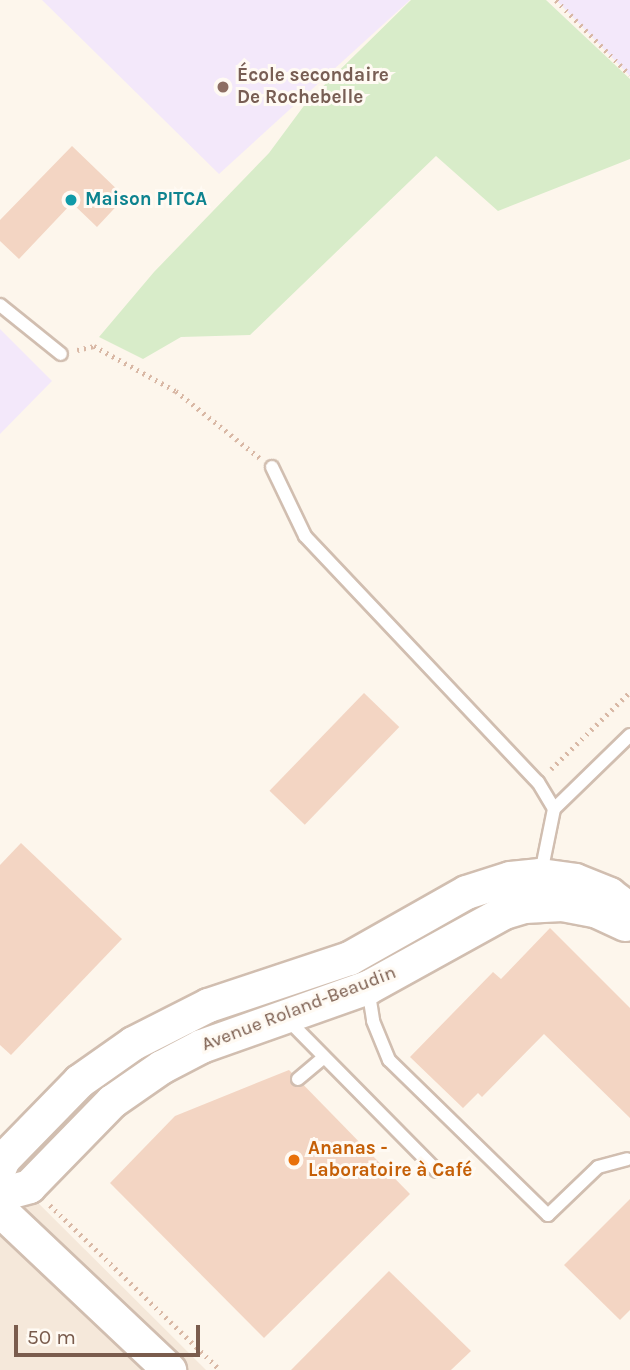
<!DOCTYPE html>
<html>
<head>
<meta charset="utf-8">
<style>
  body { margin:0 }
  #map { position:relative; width:630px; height:1370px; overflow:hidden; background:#fdf6ec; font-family:Karla,sans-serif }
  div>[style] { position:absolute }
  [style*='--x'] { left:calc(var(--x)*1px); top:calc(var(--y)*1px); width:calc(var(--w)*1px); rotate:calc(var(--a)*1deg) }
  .residential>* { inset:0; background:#f5e8da }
  .education>* { inset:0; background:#f3e8fa }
  .green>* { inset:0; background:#d8ecc9 }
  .building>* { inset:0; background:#f3d5c3; transform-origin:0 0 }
  .path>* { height:4.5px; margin-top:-2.25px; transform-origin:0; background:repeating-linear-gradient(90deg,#d9b8a5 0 2px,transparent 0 7px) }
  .roads { filter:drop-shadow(2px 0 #d1beb0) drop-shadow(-2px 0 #d1beb0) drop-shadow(0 2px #d1beb0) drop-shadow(0 -2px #d1beb0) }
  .lane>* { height:12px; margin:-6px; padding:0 6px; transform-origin:6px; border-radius:6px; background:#fff }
  .secondary>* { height:33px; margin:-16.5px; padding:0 16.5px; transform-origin:16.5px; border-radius:16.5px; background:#fff }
  .dots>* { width:19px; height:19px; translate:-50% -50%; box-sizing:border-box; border:4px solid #fffaf3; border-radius:50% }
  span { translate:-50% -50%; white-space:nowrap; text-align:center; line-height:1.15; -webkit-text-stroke:6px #fffaf3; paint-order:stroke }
  .education-label { font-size:19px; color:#785e54; font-weight:700 }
  .left { translate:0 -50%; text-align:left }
  .culture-label { font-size:19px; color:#0d838f; font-weight:700 }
  .street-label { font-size:19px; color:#7a5c4d }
  .food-label { font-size:19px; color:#c56008; font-weight:700 }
  .scale { position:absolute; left:14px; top:1325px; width:186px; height:32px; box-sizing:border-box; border:4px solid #7a5c4d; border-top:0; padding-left:9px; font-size:21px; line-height:24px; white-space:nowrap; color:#7a5c4d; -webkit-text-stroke:5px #fffaf3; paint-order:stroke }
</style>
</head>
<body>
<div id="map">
  <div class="residential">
    <div style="clip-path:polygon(0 1165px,206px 1370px,0 1370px)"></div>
  </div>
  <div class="education">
    <div style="clip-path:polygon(42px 0,410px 0,219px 174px)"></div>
    <div style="clip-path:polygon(556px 0,630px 0,630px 76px)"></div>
    <div style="clip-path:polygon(0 329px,52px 381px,0 434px)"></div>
  </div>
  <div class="green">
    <div style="clip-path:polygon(411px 0,546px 0,630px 79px,630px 159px,498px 211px,436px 156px,250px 335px,181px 337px,143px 359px,99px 337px,154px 272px,269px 153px,306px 103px)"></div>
  </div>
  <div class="building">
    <div style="clip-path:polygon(72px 146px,125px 197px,97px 227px,72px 203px,19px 259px,0 241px,0 220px)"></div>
    <div style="left:364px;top:693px;width:49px;height:136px;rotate:44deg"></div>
    <div style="clip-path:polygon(21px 843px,122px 939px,11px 1055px,0 1045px,0 865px)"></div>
    <div style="clip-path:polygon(550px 928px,630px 1008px,630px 1118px,544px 1034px,482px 1097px,478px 1093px,463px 1108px,410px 1057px,493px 972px,501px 979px)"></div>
    <div style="clip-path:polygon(289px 1070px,410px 1194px,264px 1338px,110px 1183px,175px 1116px)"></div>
    <div style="clip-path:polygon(630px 1199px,630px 1310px,620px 1320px,564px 1265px)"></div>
    <div style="clip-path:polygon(389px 1271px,471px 1351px,451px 1370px,291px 1370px)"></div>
  </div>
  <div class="path">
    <div style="--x:556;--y:0;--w:105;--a:45.4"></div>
    <div style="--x:77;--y:350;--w:17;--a:-13"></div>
    <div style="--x:94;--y:346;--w:94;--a:28.8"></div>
    <div style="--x:176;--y:391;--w:107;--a:38.6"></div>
    <div style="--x:551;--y:769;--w:110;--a:-44.3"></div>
    <div style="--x:50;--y:1205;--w:237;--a:44.1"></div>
  </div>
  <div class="roads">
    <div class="lane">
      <div style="--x:0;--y:305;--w:78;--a:38.8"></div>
      <div style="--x:272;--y:467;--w:76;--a:64.4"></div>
      <div style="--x:305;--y:536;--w:339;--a:46.6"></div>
      <div style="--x:538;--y:782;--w:31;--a:59"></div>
      <div style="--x:541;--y:873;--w:65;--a:-78.5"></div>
      <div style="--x:554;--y:809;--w:106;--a:-44.2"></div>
      <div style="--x:368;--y:988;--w:33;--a:81"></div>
      <div style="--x:373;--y:1021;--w:42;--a:67.7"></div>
      <div style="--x:389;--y:1060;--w:222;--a:44.3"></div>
      <div style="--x:548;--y:1215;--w:69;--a:-43.8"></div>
      <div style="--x:598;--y:1167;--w:30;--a:-15"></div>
      <div style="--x:286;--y:1018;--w:215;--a:45.4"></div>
      <div style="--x:298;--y:1079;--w:34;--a:-40"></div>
    </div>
    <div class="secondary">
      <div style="--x:0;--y:1166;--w:8;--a:-67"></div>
      <div style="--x:3;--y:1159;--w:109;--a:-45.7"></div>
      <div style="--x:79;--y:1081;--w:66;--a:-35.1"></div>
      <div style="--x:133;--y:1043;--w:84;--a:-26.9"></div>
      <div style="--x:208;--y:1005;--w:149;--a:-18.4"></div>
      <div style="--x:349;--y:958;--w:134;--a:-29.4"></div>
      <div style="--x:466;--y:892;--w:46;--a:-17.7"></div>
      <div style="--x:510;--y:878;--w:30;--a:-6"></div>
      <div style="--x:540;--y:875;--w:35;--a:8"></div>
      <div style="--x:575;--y:880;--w:37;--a:22"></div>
      <div style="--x:609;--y:894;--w:26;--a:37"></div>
      <div style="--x:0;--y:1194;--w:30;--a:-15"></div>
      <div style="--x:29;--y:1186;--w:119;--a:-45.7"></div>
      <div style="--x:112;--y:1101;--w:60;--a:-34.8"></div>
      <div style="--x:161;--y:1067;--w:45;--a:-27.7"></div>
      <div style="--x:201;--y:1046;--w:177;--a:-19.5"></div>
      <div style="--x:368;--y:987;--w:155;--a:-28.9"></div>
      <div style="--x:504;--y:912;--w:21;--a:-17"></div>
      <div style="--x:524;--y:906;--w:38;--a:-3"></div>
      <div style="--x:562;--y:904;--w:36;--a:11"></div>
      <div style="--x:597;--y:911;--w:31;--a:25"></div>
      <div style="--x:0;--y:1210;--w:233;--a:43.4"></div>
    </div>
  </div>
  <div class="dots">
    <div style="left:223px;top:87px;background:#8d6e63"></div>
    <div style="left:71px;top:200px;background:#0f9aa8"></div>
    <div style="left:294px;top:1160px;background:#e8710a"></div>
  </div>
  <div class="education-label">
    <span class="left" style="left:237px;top:87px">École secondaire<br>De Rochebelle</span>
  </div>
  <div class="culture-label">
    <span class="left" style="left:85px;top:200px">Maison PITCA</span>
  </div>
  <div class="street-label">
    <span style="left:299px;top:1009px;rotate:-21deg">Avenue Roland-Beaudin</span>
  </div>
  <div class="food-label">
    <span class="left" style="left:308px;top:1160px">Ananas -<br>Laboratoire à Café</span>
  </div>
  <div class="scale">50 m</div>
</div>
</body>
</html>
